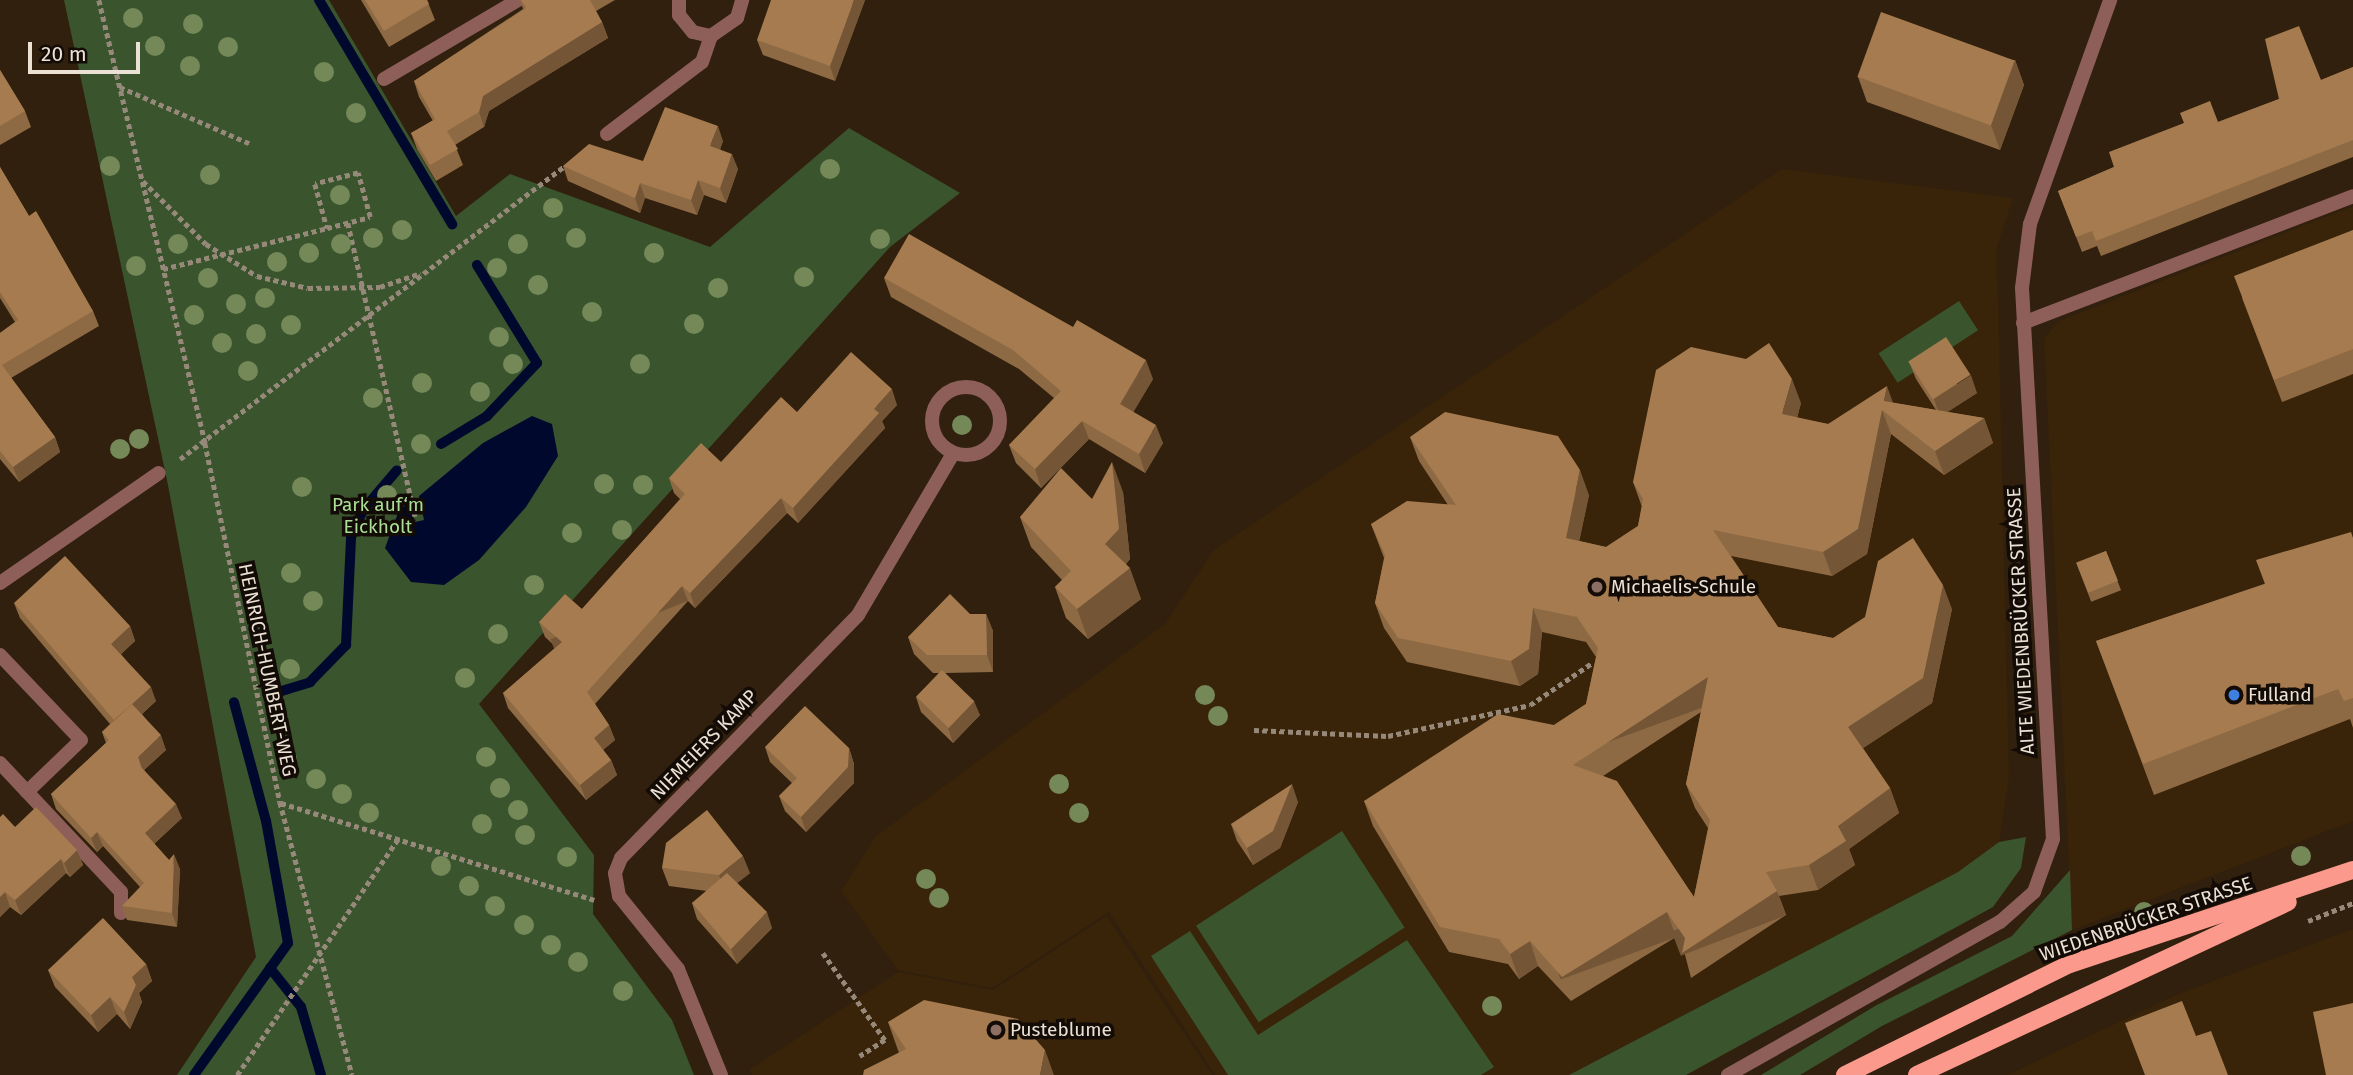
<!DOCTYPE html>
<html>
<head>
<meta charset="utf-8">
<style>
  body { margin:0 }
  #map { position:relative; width:2353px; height:1075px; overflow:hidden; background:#31200d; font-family:"Fira Sans",sans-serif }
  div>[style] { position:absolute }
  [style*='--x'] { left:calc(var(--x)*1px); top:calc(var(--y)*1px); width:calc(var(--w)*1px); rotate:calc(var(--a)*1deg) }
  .built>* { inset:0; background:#392309 }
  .green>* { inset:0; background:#3a542e; transform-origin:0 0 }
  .water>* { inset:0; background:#00082e }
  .stream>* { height:10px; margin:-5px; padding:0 5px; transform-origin:5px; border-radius:5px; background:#00082e }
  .path>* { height:4.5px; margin-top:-2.25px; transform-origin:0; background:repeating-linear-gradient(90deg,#968979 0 5px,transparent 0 8.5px) }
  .lane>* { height:14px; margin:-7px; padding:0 7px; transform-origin:7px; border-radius:7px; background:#8e5f59 }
  .street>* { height:14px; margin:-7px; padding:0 7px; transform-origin:7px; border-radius:7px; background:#8e5f59 }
  .street>.ring { margin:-7px; padding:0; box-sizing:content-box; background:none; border:14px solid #8e5f59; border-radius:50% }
  .primary>* { height:18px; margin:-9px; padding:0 9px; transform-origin:9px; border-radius:9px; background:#fb9a8c }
  .trees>* { width:20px; height:20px; margin:-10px; border-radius:50%; background:#748858 }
  .wall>* { inset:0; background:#8e6a44; transform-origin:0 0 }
  .shaded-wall>* { inset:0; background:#745637; transform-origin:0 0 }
  .building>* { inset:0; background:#a57b4f; transform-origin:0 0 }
  .dots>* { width:19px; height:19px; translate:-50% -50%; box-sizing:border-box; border:4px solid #130b05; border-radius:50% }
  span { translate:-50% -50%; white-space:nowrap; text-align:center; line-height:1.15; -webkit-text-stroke:7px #130b05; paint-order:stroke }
  .park-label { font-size:19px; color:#abde96 }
  .poi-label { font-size:19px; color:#ece1d5 }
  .left { translate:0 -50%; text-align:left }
  .street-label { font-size:19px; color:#ece1d5 }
  .scale { position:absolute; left:28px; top:42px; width:112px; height:32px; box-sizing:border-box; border:4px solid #ece1d5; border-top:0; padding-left:9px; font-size:21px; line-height:24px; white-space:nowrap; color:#ece1d5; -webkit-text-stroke:5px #130b05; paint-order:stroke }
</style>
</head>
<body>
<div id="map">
  <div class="built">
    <div style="clip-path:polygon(1782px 169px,2013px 198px,1997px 248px,2009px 777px,1999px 842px,1958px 872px,1569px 1075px,1215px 1075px,1109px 912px,992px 988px,898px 970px,841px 891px,876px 836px,1165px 624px,1214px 550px)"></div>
    <div style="clip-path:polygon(2353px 206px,2353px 821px,2072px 930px,2044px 338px,2059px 321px)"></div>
    <div style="clip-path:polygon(1107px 916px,1212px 1075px,752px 1075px,749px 1070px,898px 972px,993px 990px)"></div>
    <div style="clip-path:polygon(2353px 929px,2353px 1075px,2007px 1075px,2178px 994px)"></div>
  </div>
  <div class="green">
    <div style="clip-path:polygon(64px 0,329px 0,456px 216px,510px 174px,710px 247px,849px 128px,960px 193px,890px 247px,479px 704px,594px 855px,593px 914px,672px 1020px,694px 1075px,177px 1075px,256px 957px,167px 480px)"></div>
    <div style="left:1959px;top:301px;width:35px;height:96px;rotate:57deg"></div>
    <div style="left:1342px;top:831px;width:115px;height:174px;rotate:57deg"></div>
    <div style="clip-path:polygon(2026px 837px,2021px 868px,1993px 907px,1686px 1075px,1569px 1075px,1958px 872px,1999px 842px)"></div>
    <div style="clip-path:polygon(2070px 870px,2072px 930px,1882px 1026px,1800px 1075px,1761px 1075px,1875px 1006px,2012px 936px)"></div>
    <div style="clip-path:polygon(1190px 931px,1258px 1035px,1407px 940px,1494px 1067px,1481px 1075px,1228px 1075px,1151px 956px)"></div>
  </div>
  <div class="water">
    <div style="clip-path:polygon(532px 416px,552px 424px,558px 456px,526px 507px,479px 560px,444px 585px,411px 582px,385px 548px,398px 513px,409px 500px,415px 522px,424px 520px,419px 496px,483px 443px)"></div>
  </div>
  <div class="stream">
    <div style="--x:319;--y:0;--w:261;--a:59.3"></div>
    <div style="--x:441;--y:444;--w:54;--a:-31.3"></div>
    <div style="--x:487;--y:416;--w:73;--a:-46.7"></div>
    <div style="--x:537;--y:363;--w:115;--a:-121.5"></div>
    <div style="--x:275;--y:693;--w:37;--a:-17"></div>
    <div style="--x:310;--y:682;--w:52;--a:-45.8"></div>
    <div style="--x:346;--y:645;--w:108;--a:-87.3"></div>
    <div style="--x:351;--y:537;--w:30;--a:-66"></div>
    <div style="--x:363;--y:510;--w:52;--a:-49.6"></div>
    <div style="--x:270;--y:968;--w:50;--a:51.5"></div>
    <div style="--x:301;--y:1007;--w:71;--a:73.6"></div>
    <div style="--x:194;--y:1075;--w:162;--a:-54.5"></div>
    <div style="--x:288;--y:943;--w:124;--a:-100.2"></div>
    <div style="--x:266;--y:821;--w:123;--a:-105.1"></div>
  </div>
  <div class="path">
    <div style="--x:99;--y:0;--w:456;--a:76.5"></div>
    <div style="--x:205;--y:443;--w:367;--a:78.2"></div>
    <div style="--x:280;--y:802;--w:282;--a:75.2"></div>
    <div style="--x:120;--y:87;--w:141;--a:23.5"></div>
    <div style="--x:143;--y:181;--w:89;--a:45"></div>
    <div style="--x:206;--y:244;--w:60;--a:32.1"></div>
    <div style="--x:257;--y:276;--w:52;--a:13.2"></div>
    <div style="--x:308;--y:288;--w:72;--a:-0.8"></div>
    <div style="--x:380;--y:287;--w:43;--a:-18.9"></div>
    <div style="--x:348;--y:223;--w:301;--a:77.1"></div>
    <div style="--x:163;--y:269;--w:169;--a:-14"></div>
    <div style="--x:327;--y:228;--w:44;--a:-14.3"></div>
    <div style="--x:370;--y:217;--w:46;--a:-105.3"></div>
    <div style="--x:358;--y:173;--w:44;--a:165.7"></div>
    <div style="--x:315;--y:184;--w:46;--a:74.7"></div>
    <div style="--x:180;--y:459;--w:485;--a:-37.3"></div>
    <div style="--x:1254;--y:730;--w:134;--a:2.6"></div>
    <div style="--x:1388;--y:736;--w:145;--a:-12.3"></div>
    <div style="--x:1530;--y:705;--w:75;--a:-34.1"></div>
    <div style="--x:281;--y:803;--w:328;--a:17.2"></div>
    <div style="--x:2308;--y:921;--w:48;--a:-21.8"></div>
    <div style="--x:823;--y:953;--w:107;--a:54.5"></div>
    <div style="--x:885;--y:1040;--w:30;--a:147"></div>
    <div style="--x:237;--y:1075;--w:286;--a:-55.7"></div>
  </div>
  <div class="lane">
    <div style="--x:384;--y:79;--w:156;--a:-30.5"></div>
    <div style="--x:607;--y:134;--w:119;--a:-37.2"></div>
    <div style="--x:702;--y:62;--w:28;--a:-71"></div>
    <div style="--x:2023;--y:323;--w:354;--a:-21"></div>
    <div style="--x:0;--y:655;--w:117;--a:46.4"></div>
    <div style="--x:81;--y:740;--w:75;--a:136.1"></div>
    <div style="--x:0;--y:763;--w:177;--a:46.8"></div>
    <div style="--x:121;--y:892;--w:21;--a:90"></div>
  </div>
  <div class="street">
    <div style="--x:679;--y:0;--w:15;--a:90"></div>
    <div style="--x:679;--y:15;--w:22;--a:51"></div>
    <div style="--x:693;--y:32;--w:18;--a:13"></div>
    <div style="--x:711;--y:36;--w:32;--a:-35"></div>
    <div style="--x:737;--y:18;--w:19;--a:-74"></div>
    <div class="ring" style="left:932px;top:387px;width:54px;height:54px"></div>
    <div style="--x:0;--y:583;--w:193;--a:-34.7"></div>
    <div style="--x:721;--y:1075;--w:114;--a:-112.1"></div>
    <div style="--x:678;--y:969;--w:94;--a:-128.9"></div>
    <div style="--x:619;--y:896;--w:23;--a:-100"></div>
    <div style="--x:615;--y:873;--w:16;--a:-68"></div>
    <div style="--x:621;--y:858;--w:339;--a:-45.7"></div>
    <div style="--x:858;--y:615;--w:187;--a:-59.5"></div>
    <div style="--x:1728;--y:1075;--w:312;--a:-29.4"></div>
    <div style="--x:2000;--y:922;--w:45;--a:-41.4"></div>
    <div style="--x:2034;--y:892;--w:56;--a:-70.3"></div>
    <div style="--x:2053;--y:839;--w:552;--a:-93.22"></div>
    <div style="--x:2022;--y:288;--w:64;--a:-82.9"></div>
    <div style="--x:2030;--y:224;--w:238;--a:-70.3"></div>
  </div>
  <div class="primary">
    <div style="--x:1845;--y:1075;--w:251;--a:-26.3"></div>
    <div style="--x:2070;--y:964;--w:298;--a:-18.4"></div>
    <div style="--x:1917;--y:1075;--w:409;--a:-25"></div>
  </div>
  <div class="trees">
    <div style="left:133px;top:18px"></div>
    <div style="left:193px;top:24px"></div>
    <div style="left:155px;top:46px"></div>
    <div style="left:228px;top:47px"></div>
    <div style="left:190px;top:66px"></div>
    <div style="left:324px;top:72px"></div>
    <div style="left:356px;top:113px"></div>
    <div style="left:110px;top:166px"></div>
    <div style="left:830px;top:169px"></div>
    <div style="left:210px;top:175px"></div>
    <div style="left:340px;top:195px"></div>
    <div style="left:553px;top:208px"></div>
    <div style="left:402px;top:230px"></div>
    <div style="left:373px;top:238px"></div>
    <div style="left:576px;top:238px"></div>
    <div style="left:880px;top:239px"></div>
    <div style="left:178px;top:244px"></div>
    <div style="left:341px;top:244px"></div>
    <div style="left:518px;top:244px"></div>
    <div style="left:309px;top:253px"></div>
    <div style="left:654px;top:253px"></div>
    <div style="left:277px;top:262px"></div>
    <div style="left:136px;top:266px"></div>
    <div style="left:497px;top:268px"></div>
    <div style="left:804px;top:277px"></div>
    <div style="left:208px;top:278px"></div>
    <div style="left:538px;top:285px"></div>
    <div style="left:718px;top:288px"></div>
    <div style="left:265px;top:298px"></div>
    <div style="left:236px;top:304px"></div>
    <div style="left:592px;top:312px"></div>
    <div style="left:194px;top:315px"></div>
    <div style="left:694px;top:324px"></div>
    <div style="left:291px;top:325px"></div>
    <div style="left:256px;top:334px"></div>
    <div style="left:499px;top:337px"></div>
    <div style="left:222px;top:343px"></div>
    <div style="left:513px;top:364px"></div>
    <div style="left:640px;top:364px"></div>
    <div style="left:248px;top:371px"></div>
    <div style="left:422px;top:383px"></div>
    <div style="left:480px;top:392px"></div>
    <div style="left:373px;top:398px"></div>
    <div style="left:962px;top:425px"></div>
    <div style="left:139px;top:439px"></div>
    <div style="left:421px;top:444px"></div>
    <div style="left:120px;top:449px"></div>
    <div style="left:604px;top:484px"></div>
    <div style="left:643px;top:485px"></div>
    <div style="left:302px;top:487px"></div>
    <div style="left:387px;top:495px"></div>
    <div style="left:622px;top:530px"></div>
    <div style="left:572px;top:533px"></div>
    <div style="left:291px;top:573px"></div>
    <div style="left:534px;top:585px"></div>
    <div style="left:313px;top:601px"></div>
    <div style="left:498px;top:634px"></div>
    <div style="left:290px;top:669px"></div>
    <div style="left:465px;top:678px"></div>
    <div style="left:1205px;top:695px"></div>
    <div style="left:1218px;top:716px"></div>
    <div style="left:486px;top:757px"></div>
    <div style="left:287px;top:759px"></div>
    <div style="left:316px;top:779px"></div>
    <div style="left:1059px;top:784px"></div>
    <div style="left:500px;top:788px"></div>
    <div style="left:342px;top:794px"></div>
    <div style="left:518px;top:810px"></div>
    <div style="left:369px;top:813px"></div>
    <div style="left:1079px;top:813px"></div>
    <div style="left:482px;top:824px"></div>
    <div style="left:525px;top:835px"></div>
    <div style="left:2301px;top:856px"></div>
    <div style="left:567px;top:857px"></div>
    <div style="left:441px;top:866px"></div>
    <div style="left:926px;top:879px"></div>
    <div style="left:469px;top:886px"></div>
    <div style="left:939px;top:898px"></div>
    <div style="left:495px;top:906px"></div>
    <div style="left:2144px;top:912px"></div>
    <div style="left:524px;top:925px"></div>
    <div style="left:551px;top:945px"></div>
    <div style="left:578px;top:962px"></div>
    <div style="left:623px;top:991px"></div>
    <div style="left:1492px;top:1006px"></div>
  </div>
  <div class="wall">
    <div style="clip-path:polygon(361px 0,427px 0,435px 20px,389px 47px)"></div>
    <div style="clip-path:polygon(520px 0,615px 0,596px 11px,602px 22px,608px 38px,489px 111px,484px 127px,455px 145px,463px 165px,436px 181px,417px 149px,411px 133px,433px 121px,419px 97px,414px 81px,523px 9px)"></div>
    <div style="clip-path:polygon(865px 0,835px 81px,763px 55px,757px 40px)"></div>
    <div style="clip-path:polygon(2015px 60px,2024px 85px,2000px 150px,1867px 102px,1858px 77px)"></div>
    <div style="clip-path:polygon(2353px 67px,2353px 157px,2101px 256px,2097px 246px,2082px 252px,2058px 191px,2114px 167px,2184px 123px,2218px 122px,2279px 99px,2321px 80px)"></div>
    <div style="clip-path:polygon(0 70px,25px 111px,31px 127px,0 145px)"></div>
    <div style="clip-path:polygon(723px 141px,720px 149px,738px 169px,726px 203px,704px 195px,697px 215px,645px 198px,640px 213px,568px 181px,563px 166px,643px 161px)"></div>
    <div style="clip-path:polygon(0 167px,29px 216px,93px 311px,99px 326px,11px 378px,55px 437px,60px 452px,19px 482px,0 459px,0 333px,15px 322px,0 298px)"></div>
    <div style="clip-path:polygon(2353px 230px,2353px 374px,2282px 402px,2242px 298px)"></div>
    <div style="clip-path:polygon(884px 278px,1153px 379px,1133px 412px,1163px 443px,1145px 473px,1089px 439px,1041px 488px,1016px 463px,1009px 445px,1054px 398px,1019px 369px,891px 297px)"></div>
    <div style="clip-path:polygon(evenodd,1909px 362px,1977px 393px,1947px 412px,1984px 418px,1993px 443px,1944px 475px,1891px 434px,1867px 554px,1832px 576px,1731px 556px,1778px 627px,1833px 638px,1952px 609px,1932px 703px,1863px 748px,1890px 788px,1899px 813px,1849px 849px,1855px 865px,1818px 890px,1779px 896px,1786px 915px,1691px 978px,1683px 947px,1676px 937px,1571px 1001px,1538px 966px,1519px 979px,1508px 964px,1449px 952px,1373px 826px,1364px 801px,1554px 725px,1586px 704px,1596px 657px,1586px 642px,1542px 632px,1538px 674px,1520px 686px,1407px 662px,1384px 628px,1375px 603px,1384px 558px,1371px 524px,1448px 505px,1419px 461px,1410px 437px,1589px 495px,1579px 541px,1606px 547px,1638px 526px,1642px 507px,1633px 482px,1801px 403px,1797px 418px,1828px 424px,1893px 403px,1936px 410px,1916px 379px,1909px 362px,1701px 712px,1686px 784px,1695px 808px,1708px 828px,1694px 897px,1603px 776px,1701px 712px)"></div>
    <div style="clip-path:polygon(897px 405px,882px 421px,885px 428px,798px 523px,787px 513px,695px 608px,688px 601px,595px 704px,609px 725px,615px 740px,603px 750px,611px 760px,617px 775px,586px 800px,508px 708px,503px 693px,556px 647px,545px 637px,539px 622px,582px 609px,680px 499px,674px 493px,669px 478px,721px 462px,797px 412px)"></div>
    <div style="clip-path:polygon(1123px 492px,1130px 559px,1126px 564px,1141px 599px,1088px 639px,1066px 618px,1055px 587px,1062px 580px,1031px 547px,1020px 517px,1092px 499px)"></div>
    <div style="clip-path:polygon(2353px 538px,2353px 728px,2350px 719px,2154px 795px,2096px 641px,2264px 584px)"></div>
    <div style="left:2106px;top:551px;width:42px;height:32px;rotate:69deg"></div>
    <div style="clip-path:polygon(14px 603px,130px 626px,135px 641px,121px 654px,156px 701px,142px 714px,166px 750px,144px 770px,182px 818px,154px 844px,169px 860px,180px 869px,177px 927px,127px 920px,122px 906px,140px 887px,103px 846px,97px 852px,56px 809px,51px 794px,106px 743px,102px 732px,110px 724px,20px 618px)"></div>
    <div style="clip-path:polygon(970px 614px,986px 614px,993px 631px,993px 672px,945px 673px,980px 715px,953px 743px,921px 712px,916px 697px,939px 673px,933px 673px,914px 654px,908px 637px)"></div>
    <div style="clip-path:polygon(765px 747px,849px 748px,854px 764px,854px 783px,806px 832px,785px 811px,779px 796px,792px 783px,770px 762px)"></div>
    <div style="clip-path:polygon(1298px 802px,1280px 848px,1253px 865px,1237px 841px,1231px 824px)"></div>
    <div style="clip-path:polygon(0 817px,15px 827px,77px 850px,83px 865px,70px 877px,66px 873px,21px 915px,10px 907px,0 917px)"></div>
    <div style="clip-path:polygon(662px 868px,750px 873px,737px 883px,772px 928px,737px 964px,697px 919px,692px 903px,707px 891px,669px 886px)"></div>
    <div style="clip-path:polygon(146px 964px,152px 981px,139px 993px,142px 1002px,130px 1029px,117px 1014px,98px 1032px,55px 987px,48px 970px)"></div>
    <div style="clip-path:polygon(1018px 1019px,899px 1053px,888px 1022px)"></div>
  </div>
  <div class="shaded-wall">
    <div style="clip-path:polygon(854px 0,865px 0,835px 81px,830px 66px)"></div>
    <div style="clip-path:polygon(602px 22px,608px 38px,489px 111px,484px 127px,479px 112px,483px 96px)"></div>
    <div style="clip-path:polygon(2015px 60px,2024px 85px,2000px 150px,1991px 125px)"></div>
    <div style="clip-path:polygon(718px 126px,723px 141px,716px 161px,710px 146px)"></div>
    <div style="clip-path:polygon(732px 154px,738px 169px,726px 203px,720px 188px)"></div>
    <div style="clip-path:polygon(698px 180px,704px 195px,697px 215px,691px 200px)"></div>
    <div style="clip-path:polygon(640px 183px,645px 198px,640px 213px,635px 198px)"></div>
    <div style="clip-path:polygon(1146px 360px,1153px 379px,1127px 423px,1120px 404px)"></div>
    <div style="clip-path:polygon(1971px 375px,1977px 393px,1940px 417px,1934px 399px)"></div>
    <div style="clip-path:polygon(1792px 379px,1801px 403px,1791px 439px,1782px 414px)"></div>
    <div style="clip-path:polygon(1887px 386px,1896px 411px,1884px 401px)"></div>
    <div style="clip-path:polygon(892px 389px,897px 405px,882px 421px,885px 428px,798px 523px,793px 508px,874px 409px)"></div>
    <div style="clip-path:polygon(1882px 410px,1891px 434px,1867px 554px,1832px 576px,1823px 552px)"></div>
    <div style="clip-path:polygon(1984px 418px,1993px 443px,1944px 475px,1935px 451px)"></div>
    <div style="clip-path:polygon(1082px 421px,1089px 439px,1041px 488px,1035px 469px)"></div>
    <div style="clip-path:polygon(1156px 425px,1163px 443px,1145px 473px,1139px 454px)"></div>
    <div style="clip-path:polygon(55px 437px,60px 452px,19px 482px,13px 467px)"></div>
    <div style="clip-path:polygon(1112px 462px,1123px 492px,1130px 559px,1116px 574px,1105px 544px)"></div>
    <div style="clip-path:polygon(1580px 470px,1589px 495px,1575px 562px,1566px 538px)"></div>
    <div style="clip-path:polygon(781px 498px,787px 513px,695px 608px,690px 593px)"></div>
    <div style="clip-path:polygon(1130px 568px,1141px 599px,1088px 639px,1077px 609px)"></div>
    <div style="clip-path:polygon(1943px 585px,1952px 609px,1932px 703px,1857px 752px,1848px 727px)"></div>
    <div style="left:682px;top:586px;width:16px;height:142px;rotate:68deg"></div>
    <div style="clip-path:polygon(1533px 608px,1542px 632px,1538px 674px,1520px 686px,1511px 661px)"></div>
    <div style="clip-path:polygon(986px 614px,993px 631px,993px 672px,987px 655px)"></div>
    <div style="clip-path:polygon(130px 626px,135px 641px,117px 658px,111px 644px)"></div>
    <div style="left:1708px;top:677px;width:27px;height:161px;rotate:70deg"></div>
    <div style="clip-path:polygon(151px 687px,156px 701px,119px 735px,114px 720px)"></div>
    <div style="clip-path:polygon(974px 701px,980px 715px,953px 743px,948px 728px)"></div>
    <div style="clip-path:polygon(609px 725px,615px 740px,599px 753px,594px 738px)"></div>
    <div style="clip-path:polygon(161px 735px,166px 750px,143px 771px,138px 757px)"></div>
    <div style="clip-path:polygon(849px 748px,854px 764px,854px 783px,806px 832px,801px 817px)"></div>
    <div style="clip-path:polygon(611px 760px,617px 775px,586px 800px,580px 785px)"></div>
    <div style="clip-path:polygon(1292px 784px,1298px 802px,1280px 848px,1253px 865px,1247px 848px)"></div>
    <div style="clip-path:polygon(1890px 788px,1899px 813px,1849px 849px,1855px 865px,1818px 890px,1809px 865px,1838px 826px)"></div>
    <div style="clip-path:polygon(176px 804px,182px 818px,150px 847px,145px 833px)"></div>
    <div style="clip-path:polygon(97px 832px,103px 846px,97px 852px,91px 838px)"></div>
    <div style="clip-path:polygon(77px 850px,83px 865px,70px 877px,64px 863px)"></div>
    <div style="clip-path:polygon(174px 854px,180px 869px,177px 927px,172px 913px)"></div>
    <div style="clip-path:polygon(743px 856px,750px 873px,725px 893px,719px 875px)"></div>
    <div style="clip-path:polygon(61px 859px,66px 873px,21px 915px,15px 900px)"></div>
    <div style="left:1777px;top:891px;width:26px;height:113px;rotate:69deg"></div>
    <div style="clip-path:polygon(5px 892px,10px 907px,0 917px,0 897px)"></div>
    <div style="clip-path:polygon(767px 912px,772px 928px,737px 964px,731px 949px)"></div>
    <div style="left:1667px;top:912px;width:27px;height:123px;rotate:70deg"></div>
    <div style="clip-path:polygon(1530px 941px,1538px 966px,1519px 979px,1510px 954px)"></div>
    <div style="clip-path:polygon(146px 964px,152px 981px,139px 993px,142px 1002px,130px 1029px,124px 1012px,132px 977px)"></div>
    <div style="clip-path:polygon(110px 997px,117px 1014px,98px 1032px,91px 1015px)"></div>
    <div style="clip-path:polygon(1045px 1050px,1054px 1075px,1040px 1075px)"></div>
  </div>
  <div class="building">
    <div style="clip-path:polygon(365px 0,427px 0,429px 4px,384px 31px)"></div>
    <div style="clip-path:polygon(521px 0,590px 0,602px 22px,483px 96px,479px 112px,447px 131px,458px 149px,430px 165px,411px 133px,435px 119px,414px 81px,526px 8px)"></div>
    <div style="clip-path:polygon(771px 0,854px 0,830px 66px,757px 40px)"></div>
    <div style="left:1881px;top:12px;width:142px;height:69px;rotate:20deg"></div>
    <div style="clip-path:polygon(2299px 26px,2321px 80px,2353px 67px,2353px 140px,2096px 241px,2092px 231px,2076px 237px,2058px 191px,2114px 167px,2109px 152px,2184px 123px,2180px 113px,2210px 101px,2218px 122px,2279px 99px,2265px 39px)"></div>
    <div style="clip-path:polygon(0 70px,25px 111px,0 126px)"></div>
    <div style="clip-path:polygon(665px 107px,718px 126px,710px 146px,732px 154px,720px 188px,698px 180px,691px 200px,640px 183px,635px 198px,563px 166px,589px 144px,643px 161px)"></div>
    <div style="clip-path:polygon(0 167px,29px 216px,36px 211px,93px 311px,2px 365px,55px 437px,13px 467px,0 451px,0 333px,18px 320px,0 292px)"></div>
    <div style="clip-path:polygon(2353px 230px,2353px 349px,2274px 380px,2234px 276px)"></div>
    <div style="clip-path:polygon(909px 234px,1073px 327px,1077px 320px,1146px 360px,1120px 404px,1156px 425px,1139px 454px,1082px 421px,1035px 469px,1009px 445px,1061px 391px,1013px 350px,884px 278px)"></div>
    <div style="left:1946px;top:337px;width:45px;height:45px;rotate:57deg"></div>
    <div style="clip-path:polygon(evenodd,1769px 343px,1792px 379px,1782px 414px,1828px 424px,1887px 386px,1884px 401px,1984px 418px,1935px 451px,1882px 410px,1858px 529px,1823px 552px,1713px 530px,1778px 627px,1833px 638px,1865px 617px,1878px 561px,1913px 538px,1943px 585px,1923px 678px,1848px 727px,1890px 788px,1838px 826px,1846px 841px,1809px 865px,1766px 872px,1777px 891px,1682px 953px,1685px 938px,1667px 912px,1562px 977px,1530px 941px,1510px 954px,1499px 939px,1440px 927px,1364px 801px,1498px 714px,1554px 725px,1586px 704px,1598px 648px,1577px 617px,1533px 608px,1529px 649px,1511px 661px,1398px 638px,1375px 603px,1385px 555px,1371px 524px,1407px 501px,1456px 505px,1410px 437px,1445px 412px,1558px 436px,1580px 470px,1566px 538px,1606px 547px,1638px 526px,1643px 499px,1633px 482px,1656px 370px,1691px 347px,1746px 359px,1769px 343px,1708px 677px,1686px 784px,1710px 820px,1694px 897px,1617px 781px,1573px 765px,1708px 677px)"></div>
    <div style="clip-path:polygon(851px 352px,892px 389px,874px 409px,879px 413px,793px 508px,781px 498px,690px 593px,682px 586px,587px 692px,609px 725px,594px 738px,611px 760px,580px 785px,503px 693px,562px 642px,539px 622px,565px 594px,582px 609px,685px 494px,669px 478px,701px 443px,721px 462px,781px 397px,797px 412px)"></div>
    <div style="clip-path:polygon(1112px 462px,1119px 529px,1105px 544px,1130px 568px,1077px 609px,1055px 587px,1071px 571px,1020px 517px,1061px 468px,1092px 499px)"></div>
    <div style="clip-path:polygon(2351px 532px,2353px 538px,2353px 698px,2344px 701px,2338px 689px,2143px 764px,2096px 641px,2265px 584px,2256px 560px)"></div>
    <div style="left:2106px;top:551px;width:32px;height:32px;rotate:68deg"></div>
    <div style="clip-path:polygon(65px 556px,130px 626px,111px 644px,151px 687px,114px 720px,14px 603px)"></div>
    <div style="clip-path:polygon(950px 594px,970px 614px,986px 614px,987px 655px,927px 655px,908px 637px)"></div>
    <div style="left:942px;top:670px;width:45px;height:37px;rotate:44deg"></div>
    <div style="clip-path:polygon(132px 704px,161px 735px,138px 757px,141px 767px,176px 804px,145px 833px,169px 860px,174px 854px,172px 913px,122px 906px,144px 883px,97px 832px,91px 838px,51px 794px,109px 740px,102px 732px)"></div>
    <div style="clip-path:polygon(805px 706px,849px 748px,848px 767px,801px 817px,779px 796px,797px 778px,765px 747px)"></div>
    <div style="clip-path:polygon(1292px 784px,1273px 831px,1247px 848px,1231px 824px)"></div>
    <div style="clip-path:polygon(36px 807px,77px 850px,64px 863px,61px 859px,15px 900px,5px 892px,0 897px,0 817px,3px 814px,15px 827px)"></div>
    <div style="clip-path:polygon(707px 810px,743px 856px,719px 875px,662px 868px,666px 843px)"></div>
    <div style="clip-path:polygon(727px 873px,767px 912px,731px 949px,692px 903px)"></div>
    <div style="clip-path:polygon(103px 918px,146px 964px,132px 977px,136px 985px,124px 1012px,110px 997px,91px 1015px,48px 970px)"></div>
    <div style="clip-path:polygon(924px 1000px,1018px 1019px,1045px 1050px,1040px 1075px,863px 1075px,864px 1070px,906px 1049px,888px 1022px)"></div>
    <div style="clip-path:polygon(2182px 1001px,2196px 1036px,2211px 1031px,2228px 1075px,2145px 1075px,2125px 1023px)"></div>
    <div style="clip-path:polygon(2353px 1003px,2353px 1075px,2326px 1075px,2313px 1012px)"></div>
  </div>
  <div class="dots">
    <div style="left:1597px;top:587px;background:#8d6e63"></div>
    <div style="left:2234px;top:695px;background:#3f7fe0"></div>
    <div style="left:996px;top:1030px;background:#8d6e63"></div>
  </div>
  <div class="park-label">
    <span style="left:378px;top:516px">Park auf‘m<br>Eickholt</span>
  </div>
  <div class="poi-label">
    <span class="left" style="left:1611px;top:587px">Michaelis-Schule</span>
    <span class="left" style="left:2248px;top:695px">Fulland</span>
    <span class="left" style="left:1010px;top:1030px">Pusteblume</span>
  </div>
  <div class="street-label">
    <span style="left:2021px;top:621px;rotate:-93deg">ALTE WIEDENBRÜCKER STRASSE</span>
    <span style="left:267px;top:670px;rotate:78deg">HEINRICH-HUMBERT-WEG</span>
    <span style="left:704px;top:745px;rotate:-46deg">NIEMEIERS KAMP</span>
    <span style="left:2146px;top:919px;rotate:-19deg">WIEDENBRÜCKER STRASSE</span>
  </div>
  <div class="scale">20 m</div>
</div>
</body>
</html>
